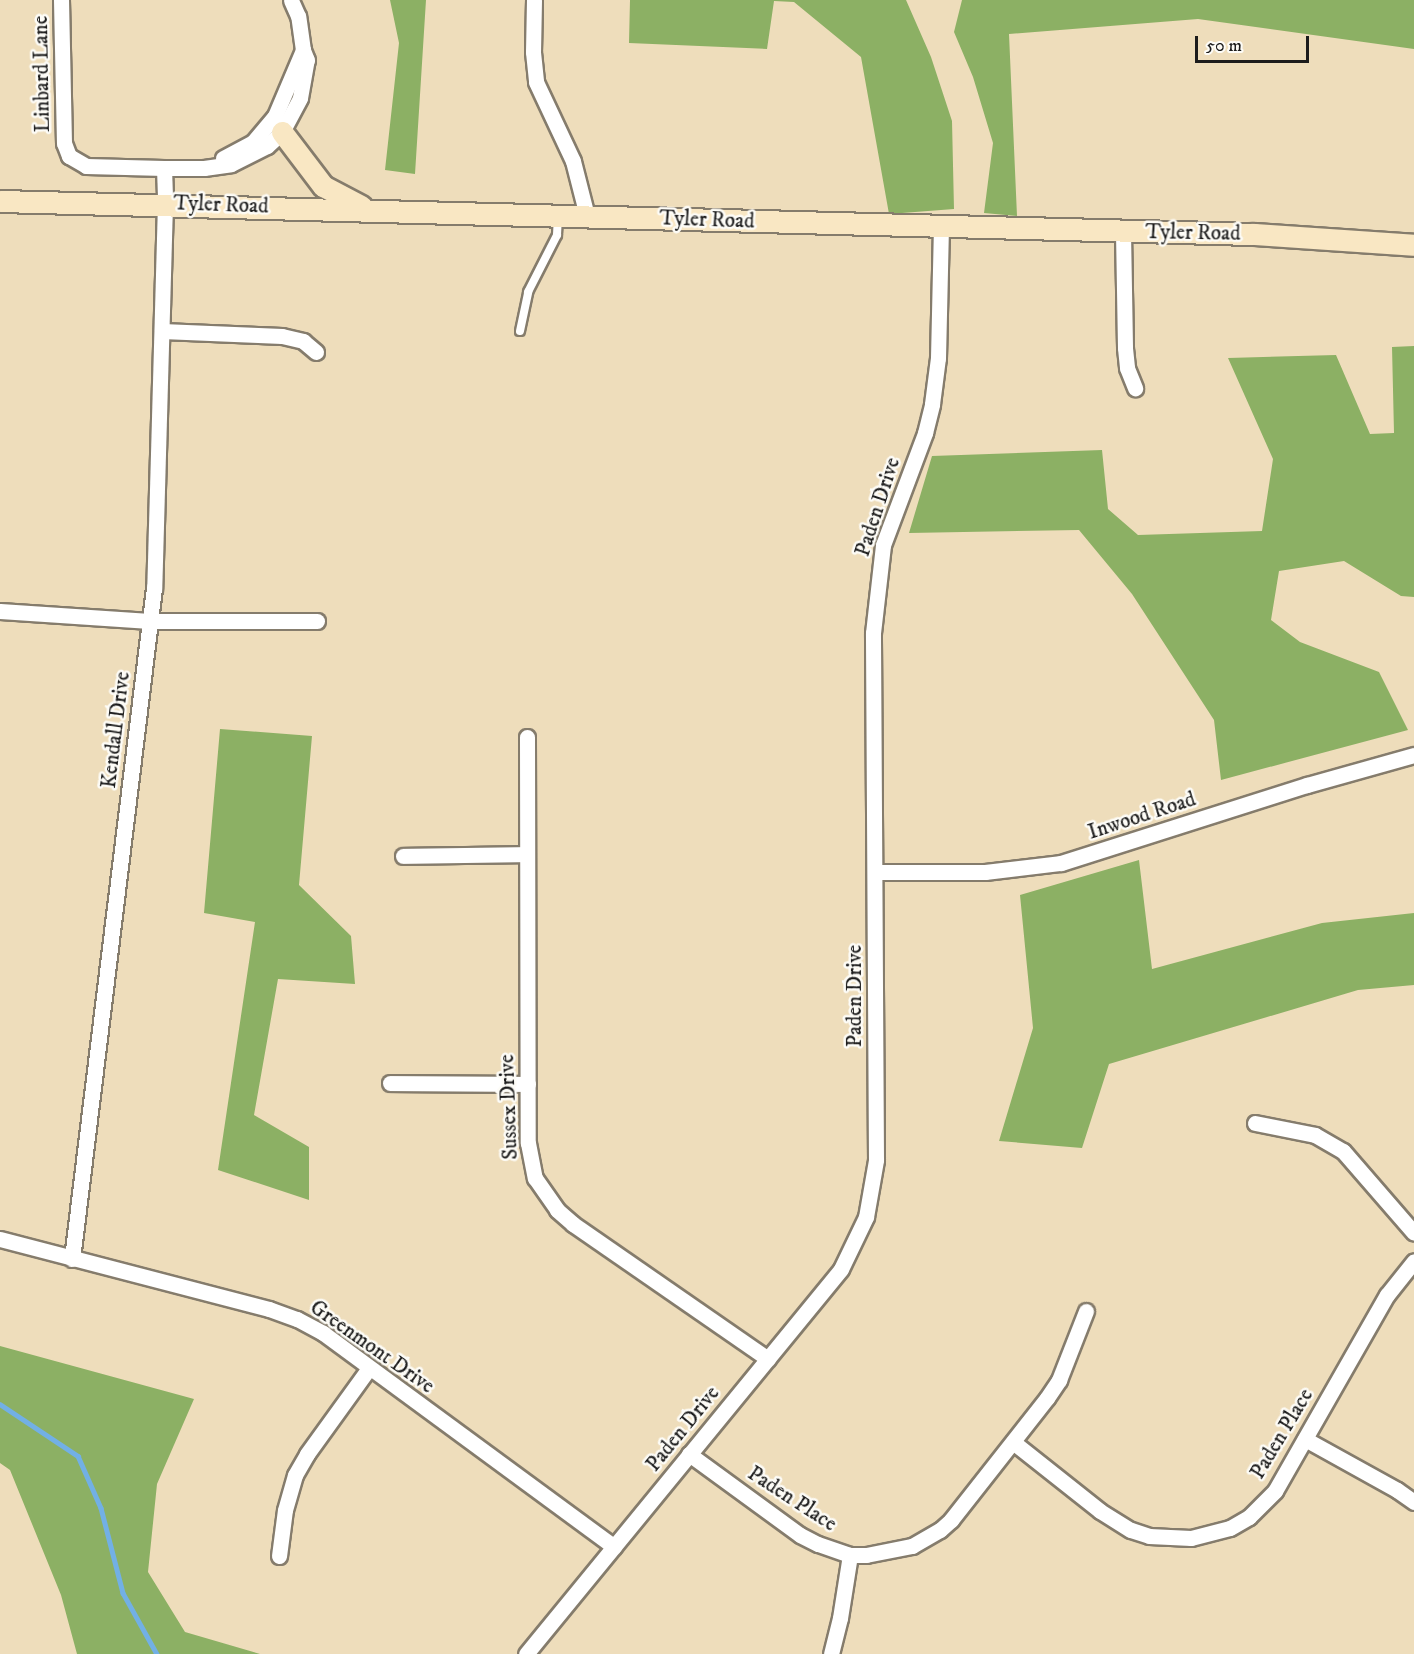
<!DOCTYPE html>
<html>
<head>
<meta charset="utf-8">
<style>
  body { margin:0 }
  #map { position:relative; width:1414px; height:1654px; overflow:hidden; background:#edb; font-family:"IM FELL DW Pica",serif }
  div>[style] { position:absolute }
  [style*='--x'] { left:calc(var(--x)*1px); top:calc(var(--y)*1px); width:calc(var(--w)*1px); rotate:calc(var(--a)*1deg) }
  .forest>* { inset:0; background:#8cb064 }
  .stream>* { height:4.5px; margin:-2.25px; padding:0 2.25px; transform-origin:2.25px; border-radius:2.25px; background:#72b0e5 }
  .roads { filter:drop-shadow(2px 0 #857c6c) drop-shadow(-2px 0 #857c6c) drop-shadow(0 2px #857c6c) drop-shadow(0 -2px #857c6c) }
  .lane>* { height:8px; margin:-4px; padding:0 4px; transform-origin:4px; border-radius:4px; background:#fff }
  .street>* { height:15px; margin:-7.5px; padding:0 7.5px; transform-origin:7.5px; border-radius:7.5px; background:#fff }
  .secondary>* { height:21px; margin:-10.5px; padding:0 10.5px; transform-origin:10.5px; border-radius:10.5px; background:#f9e7c3 }
  span { translate:-50% -50%; white-space:nowrap; text-align:center; line-height:1.15; -webkit-text-stroke:5px #fdfcf7; paint-order:stroke }
  .street-label { font-size:21px; color:#1c1c1c }
  .scale { position:absolute; left:1195px; top:36px; width:114px; height:27px; box-sizing:border-box; border:3px solid #1c1c1c; border-top:0; padding-left:8px; font-size:18px; line-height:21px; white-space:nowrap; color:#1c1c1c; -webkit-text-stroke:4px #fdfcf7; paint-order:stroke }
</style>
</head>
<body>
<div id="map">
  <div class="forest">
    <div style="clip-path:polygon(390px 0,426px 0,415px 174px,385px 170px,399px 43px)"></div>
    <div style="clip-path:polygon(630px 0,906px 0,931px 57px,952px 121px,954px 209px,889px 214px,861px 57px,794px 2px,774px 1px,767px 49px,629px 43px)"></div>
    <div style="clip-path:polygon(962px 0,1414px 0,1414px 49px,1198px 19px,1009px 34px,1017px 216px,984px 213px,993px 143px,973px 77px,954px 32px)"></div>
    <div style="clip-path:polygon(1414px 346px,1414px 597px,1401px 596px,1344px 561px,1279px 571px,1271px 620px,1300px 642px,1379px 672px,1408px 730px,1221px 780px,1214px 720px,1132px 594px,1079px 530px,909px 533px,932px 456px,1102px 450px,1108px 509px,1138px 535px,1262px 531px,1273px 459px,1228px 358px,1336px 355px,1370px 434px,1394px 433px,1392px 347px)"></div>
    <div style="clip-path:polygon(220px 729px,312px 736px,299px 885px,351px 936px,355px 984px,278px 979px,254px 1115px,309px 1147px,309px 1200px,218px 1170px,255px 922px,204px 913px)"></div>
    <div style="clip-path:polygon(1139px 860px,1152px 969px,1322px 923px,1414px 913px,1414px 985px,1358px 990px,1109px 1064px,1082px 1148px,999px 1141px,1033px 1028px,1020px 895px)"></div>
    <div style="clip-path:polygon(0 1346px,194px 1399px,157px 1484px,148px 1572px,185px 1632px,260px 1654px,77px 1654px,61px 1595px,10px 1470px,0 1463px)"></div>
  </div>
  <div class="stream">
    <div style="--x:0;--y:1404;--w:94;--a:33.7"></div>
    <div style="--x:78;--y:1456;--w:57;--a:66.1"></div>
    <div style="--x:101;--y:1508;--w:88;--a:75.5"></div>
    <div style="--x:123;--y:1593;--w:70;--a:60.9"></div>
  </div>
  <div class="roads">
    <div class="lane">
      <div style="--x:520;--y:331;--w:40;--a:-78"></div>
      <div style="--x:528;--y:292;--w:64;--a:-63"></div>
      <div style="--x:557;--y:235;--w:18;--a:-87"></div>
    </div>
    <div class="street">
      <div style="--x:61;--y:0;--w:143;--a:88.8"></div>
      <div style="--x:64;--y:143;--w:14;--a:69"></div>
      <div style="--x:69;--y:156;--w:20;--a:30"></div>
      <div style="--x:86;--y:166;--w:78;--a:1.5"></div>
      <div style="--x:164;--y:168;--w:35;--a:88"></div>
      <div style="--x:165;--y:203;--w:385;--a:91.6"></div>
      <div style="--x:154;--y:588;--w:676;--a:96.97"></div>
      <div style="--x:534;--y:0;--w:52;--a:91.1"></div>
      <div style="--x:533;--y:52;--w:30;--a:84"></div>
      <div style="--x:536;--y:82;--w:87;--a:64.9"></div>
      <div style="--x:573;--y:161;--w:57;--a:75.7"></div>
      <div style="--x:223;--y:158;--w:34;--a:-28"></div>
      <div style="--x:253;--y:142;--w:34;--a:-50"></div>
      <div style="--x:275;--y:116;--w:72;--a:-67"></div>
      <div style="--x:164;--y:168;--w:40;--a:0"></div>
      <div style="--x:204;--y:168;--w:27;--a:-8"></div>
      <div style="--x:231;--y:164;--w:40;--a:-26.6"></div>
      <div style="--x:267;--y:146;--w:21;--a:-43"></div>
      <div style="--x:282;--y:132;--w:38;--a:-62"></div>
      <div style="--x:300;--y:98;--w:39;--a:-80"></div>
      <div style="--x:307;--y:60;--w:11;--a:-112"></div>
      <div style="--x:303;--y:50;--w:34;--a:-98"></div>
      <div style="--x:298;--y:16;--w:17;--a:-114"></div>
      <div style="--x:1123;--y:232;--w:116;--a:89"></div>
      <div style="--x:1125;--y:348;--w:20;--a:84"></div>
      <div style="--x:1127;--y:368;--w:22;--a:68"></div>
      <div style="--x:162;--y:331;--w:120;--a:2.4"></div>
      <div style="--x:282;--y:336;--w:22;--a:13"></div>
      <div style="--x:303;--y:341;--w:17;--a:40"></div>
      <div style="--x:0;--y:611;--w:150;--a:3.8"></div>
      <div style="--x:150;--y:621;--w:167;--a:0"></div>
      <div style="--x:527;--y:737;--w:406;--a:89.9"></div>
      <div style="--x:528;--y:1143;--w:36;--a:79"></div>
      <div style="--x:535;--y:1178;--w:39;--a:55"></div>
      <div style="--x:557;--y:1210;--w:21;--a:41"></div>
      <div style="--x:573;--y:1224;--w:237;--a:34.7"></div>
      <div style="--x:403;--y:856;--w:123;--a:-0.9"></div>
      <div style="--x:876;--y:872;--w:109;--a:0"></div>
      <div style="--x:985;--y:872;--w:77;--a:-6.8"></div>
      <div style="--x:1061;--y:863;--w:258;--a:-17.6"></div>
      <div style="--x:1307;--y:785;--w:111;--a:-15.7"></div>
      <div style="--x:390;--y:1083;--w:138;--a:0.4"></div>
      <div style="--x:1255;--y:1123;--w:61;--a:11.3"></div>
      <div style="--x:1315;--y:1135;--w:32;--a:30"></div>
      <div style="--x:1343;--y:1151;--w:108;--a:49.1"></div>
      <div style="--x:0;--y:1239;--w:278;--a:14.6"></div>
      <div style="--x:269;--y:1309;--w:30;--a:20"></div>
      <div style="--x:297;--y:1319;--w:30;--a:28"></div>
      <div style="--x:323;--y:1333;--w:361;--a:36.3"></div>
      <div style="--x:1305;--y:1439;--w:105;--a:29"></div>
      <div style="--x:1397;--y:1490;--w:21;--a:35"></div>
      <div style="--x:1013;--y:1442;--w:111;--a:38.4"></div>
      <div style="--x:1100;--y:1511;--w:36;--a:32"></div>
      <div style="--x:1131;--y:1530;--w:19;--a:18"></div>
      <div style="--x:1149;--y:1536;--w:42;--a:2.7"></div>
      <div style="--x:1191;--y:1538;--w:40;--a:-14.4"></div>
      <div style="--x:1230;--y:1528;--w:22;--a:-30"></div>
      <div style="--x:1249;--y:1517;--w:37;--a:-45"></div>
      <div style="--x:1275;--y:1491;--w:226;--a:-60.3"></div>
      <div style="--x:1387;--y:1295;--w:43;--a:-51.5"></div>
      <div style="--x:689;--y:1454;--w:137;--a:36.1"></div>
      <div style="--x:800;--y:1535;--w:20;--a:27"></div>
      <div style="--x:818;--y:1544;--w:34;--a:19"></div>
      <div style="--x:850;--y:1555;--w:16;--a:0"></div>
      <div style="--x:866;--y:1555;--w:47;--a:-11.1"></div>
      <div style="--x:912;--y:1546;--w:32;--a:-30"></div>
      <div style="--x:940;--y:1530;--w:15;--a:-42"></div>
      <div style="--x:951;--y:1520;--w:155;--a:-51.8"></div>
      <div style="--x:1047;--y:1398;--w:22;--a:-56"></div>
      <div style="--x:1059;--y:1380;--w:74;--a:-68.6"></div>
      <div style="--x:279;--y:1556;--w:46;--a:-82.6"></div>
      <div style="--x:285;--y:1510;--w:36;--a:-74"></div>
      <div style="--x:295;--y:1475;--w:24;--a:-60"></div>
      <div style="--x:307;--y:1454;--w:106;--a:-54.2"></div>
      <div style="--x:526;--y:1654;--w:497;--a:-50.7"></div>
      <div style="--x:841;--y:1269;--w:58;--a:-64.3"></div>
      <div style="--x:866;--y:1217;--w:58;--a:-80"></div>
      <div style="--x:876;--y:1160;--w:527;--a:-90.33"></div>
      <div style="--x:873;--y:633;--w:89;--a:-83.5"></div>
      <div style="--x:883;--y:545;--w:120;--a:-69.4"></div>
      <div style="--x:925;--y:433;--w:30;--a:-76"></div>
      <div style="--x:932;--y:404;--w:46;--a:-82.6"></div>
      <div style="--x:938;--y:358;--w:131;--a:-88.7"></div>
      <div style="--x:831;--y:1654;--w:37;--a:-76"></div>
      <div style="--x:840;--y:1618;--w:64;--a:-81"></div>
    </div>
    <div class="secondary">
      <div style="--x:282;--y:132;--w:68;--a:52.8"></div>
      <div style="--x:323;--y:186;--w:43;--a:27.8"></div>
      <div style="--x:0;--y:201;--w:1254;--a:1.51"></div>
      <div style="--x:1254;--y:234;--w:160;--a:3.9"></div>
    </div>
  </div>
  <div class="street-label">
    <span style="left:42px;top:74px;rotate:-91deg">Linbard Lane</span>
    <span style="left:221px;top:205px;rotate:2deg">Tyler Road</span>
    <span style="left:707px;top:220px;rotate:2deg">Tyler Road</span>
    <span style="left:1193px;top:233px;rotate:1deg">Tyler Road</span>
    <span style="left:878px;top:507px;rotate:-72deg">Paden Drive</span>
    <span style="left:116px;top:730px;rotate:-83deg">Kendall Drive</span>
    <span style="left:1142px;top:816px;rotate:-18deg">Inwood Road</span>
    <span style="left:855px;top:996px;rotate:-90deg">Paden Drive</span>
    <span style="left:509px;top:1107px;rotate:-92deg">Sussex Drive</span>
    <span style="left:372px;top:1347px;rotate:35deg">Greenmont Drive</span>
    <span style="left:683px;top:1429px;rotate:-51deg">Paden Drive</span>
    <span style="left:1282px;top:1434px;rotate:-59deg">Paden Place</span>
    <span style="left:792px;top:1499px;rotate:33deg">Paden Place</span>
  </div>
  <div class="scale">50 m</div>
</div>
</body>
</html>
